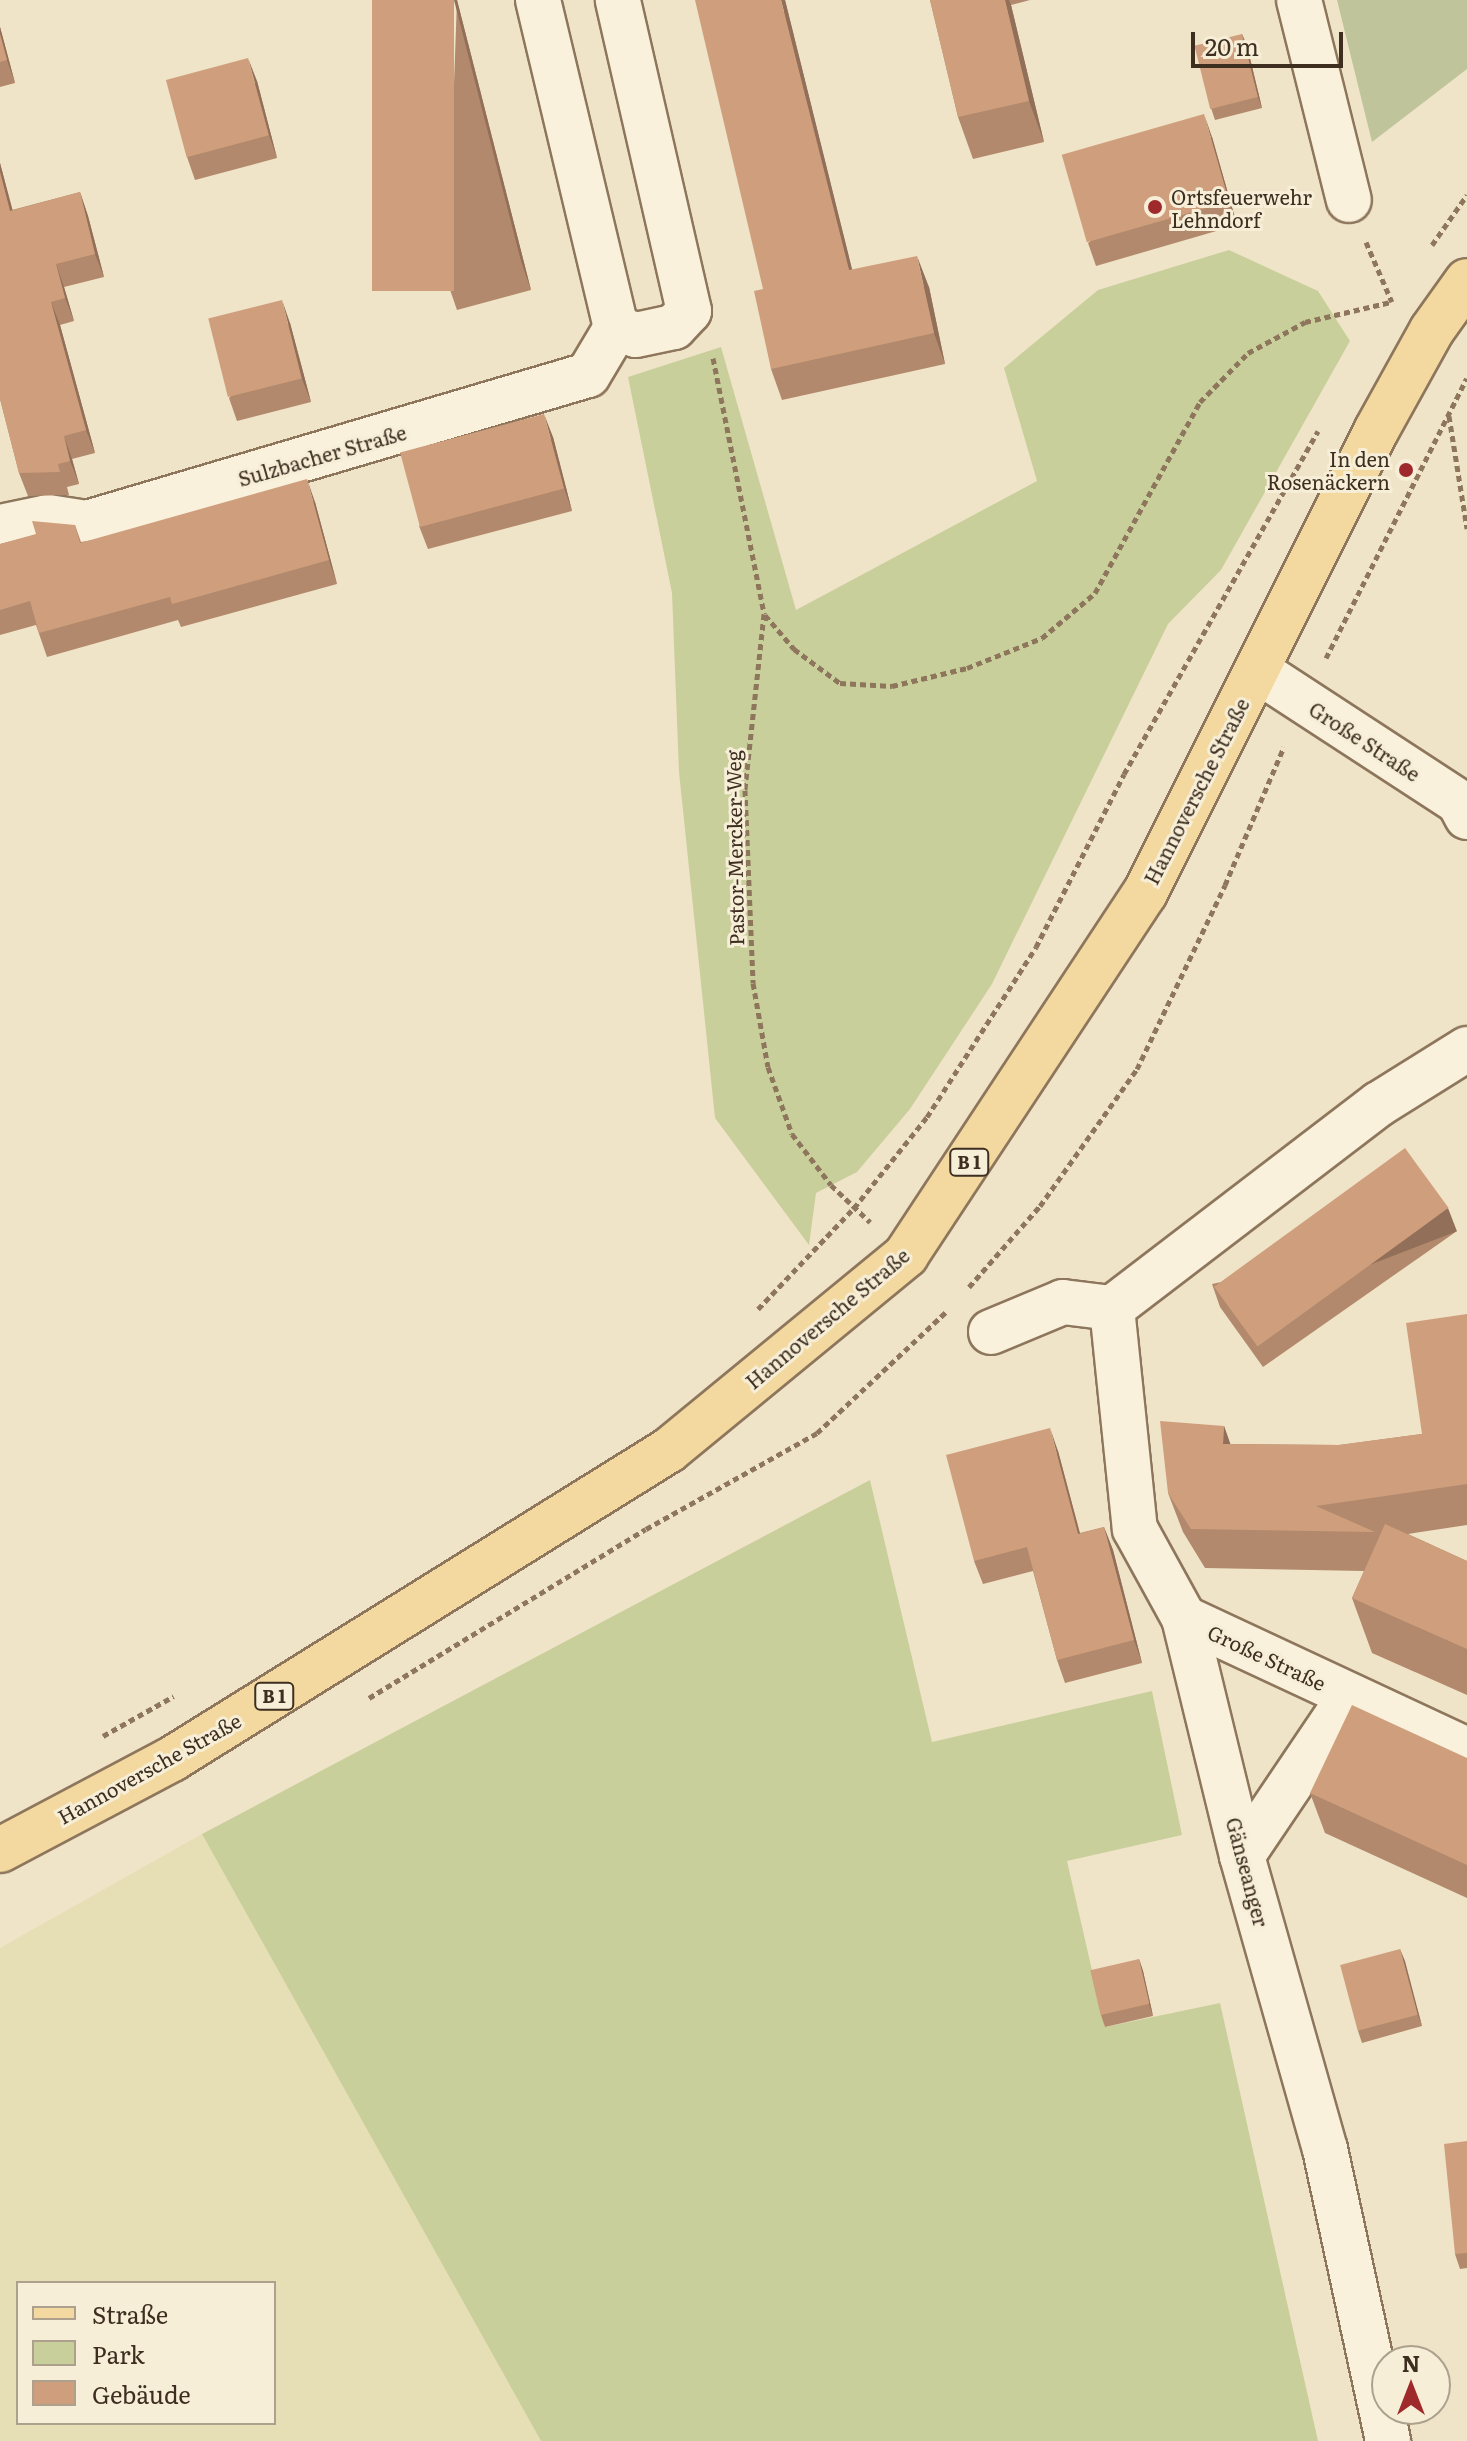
<!DOCTYPE html>
<html>
<head>
<meta charset="utf-8">
<style>
  body { margin:0 }
  #map { position:relative; width:1467px; height:2441px; overflow:hidden; background:#f0e4c8; font-family:Literata,serif }
  div>[style] { position:absolute }
  [style*='--x'] { left:calc(var(--x)*1px); top:calc(var(--y)*1px); width:calc(var(--w)*1px); rotate:calc(var(--a)*1deg) }
  .farmland>* { inset:0; background:#e6deb5 }
  .green>* { inset:0; background:#c9cf9b }
  .cemetery>* { inset:0; background:#bfc49a }
  .path>* { height:5px; margin-top:-2.5px; transform-origin:0; background:repeating-linear-gradient(90deg,#8d765c 0 6px,transparent 0 10px) }
  .roads { filter:drop-shadow(2px 0 #8d765c) drop-shadow(-2px 0 #8d765c) drop-shadow(0 2px #8d765c) drop-shadow(0 -2px #8d765c) }
  .minor>* { height:44px; margin:-22px; padding:0 22px; transform-origin:22px; border-radius:22px; background:#faf1dc }
  .major>* { height:44px; margin:-22px; padding:0 22px; transform-origin:22px; border-radius:22px; background:#f3d9a0 }
  .wall>* { inset:0; background:#b2896c }
  .shaded-wall>* { inset:0; background:#916f58; transform-origin:0 0 }
  .building>* { inset:0; background:#cf9f7d; transform-origin:0 0 }
  .dots>* { width:22px; height:22px; translate:-50% -50%; box-sizing:border-box; border:4px solid #f7eed8; border-radius:50% }
  span { translate:-50% -50%; white-space:nowrap; text-align:center; line-height:1.15; -webkit-text-stroke:6px #f7eed8; paint-order:stroke }
  .shield-label span { padding:2px 6px; background:#f7eed8; border:2px solid; border-radius:6px; -webkit-text-stroke-width:0 }
  .shield-label { font-size:18px; color:#3d2e20; font-weight:700 }
  .poi-label { font-size:20px; color:#3d2e20 }
  .left { translate:0 -50%; text-align:left }
  .right { translate:-100% -50%; text-align:right }
  .street-label { font-size:20px; color:#3d2e20 }
  .legend { position:absolute; left:16px; top:2281px; width:260px; height:144px; box-sizing:border-box; background:#f7eed8; border:2px solid #ada18e; margin:0; padding:10px 14px; list-style:none; font-size:24px; color:#3d2e20 }
  .legend li { display:flex; align-items:center; gap:16px; height:40px }
  .legend b { width:40px; border:2px solid #ada18e }
  .north { position:absolute; left:1371px; top:2345px; width:80px; height:80px; box-sizing:border-box; background:#f7eed8; border:2px solid #ada18e; border-radius:50%; rotate:0deg; font-size:22px; font-weight:700; line-height:32px; text-align:center; color:#3d2e20 }
  .north::after { content:''; display:block; margin:auto; width:28px; height:36px; background:#9e2a2b; clip-path:polygon(50% 0,100% 100%,50% 72%,0 100%) }
  .scale { position:absolute; left:1191px; top:32px; width:152px; height:36px; box-sizing:border-box; border:4px solid #3d2e20; border-top:0; padding-left:10px; font-size:24px; line-height:28px; white-space:nowrap; color:#3d2e20; -webkit-text-stroke:6px #f7eed8; paint-order:stroke }
</style>
</head>
<body>
<div id="map">
  <div class="farmland">
    <div style="clip-path:polygon(evenodd,202px 1834px,541px 2441px,0 2441px,0 1948px,202px 1834px,18px 2283px,274px 2283px,274px 2423px,18px 2423px,18px 2283px)"></div>
  </div>
  <div class="green">
    <div style="clip-path:polygon(1229px 250px,1318px 291px,1350px 341px,1221px 570px,1168px 624px,992px 984px,910px 1109px,857px 1172px,816px 1193px,809px 1245px,715px 1118px,679px 772px,672px 593px,628px 377px,721px 347px,796px 610px,1037px 481px,1004px 368px,1098px 290px)"></div>
    <div style="clip-path:polygon(870px 1480px,932px 1742px,1152px 1691px,1182px 1835px,1067px 1861px,1105px 2027px,1220px 2003px,1318px 2441px,541px 2441px,202px 1834px)"></div>
  </div>
  <div class="cemetery">
    <div style="clip-path:polygon(1337px 0,1467px 0,1467px 69px,1372px 142px)"></div>
  </div>
  <div class="path">
    <div style="--x:1366;--y:242;--w:65;--a:66.6"></div>
    <div style="--x:1432;--y:245;--w:61;--a:-55"></div>
    <div style="--x:713;--y:358;--w:261;--a:78.7"></div>
    <div style="--x:764;--y:614;--w:177;--a:96.2"></div>
    <div style="--x:745;--y:790;--w:193;--a:87.6"></div>
    <div style="--x:753;--y:983;--w:85;--a:79.9"></div>
    <div style="--x:768;--y:1067;--w:71;--a:70.3"></div>
    <div style="--x:792;--y:1134;--w:64;--a:52.6"></div>
    <div style="--x:831;--y:1185;--w:54;--a:43.5"></div>
    <div style="--x:1449;--y:416;--w:114;--a:80.9"></div>
    <div style="--x:765;--y:615;--w:45;--a:49.5"></div>
    <div style="--x:794;--y:649;--w:57;--a:36.5"></div>
    <div style="--x:840;--y:683;--w:52;--a:3.3"></div>
    <div style="--x:892;--y:686;--w:77;--a:-13.5"></div>
    <div style="--x:967;--y:668;--w:81;--a:-21.8"></div>
    <div style="--x:1042;--y:638;--w:70;--a:-40.3"></div>
    <div style="--x:1095;--y:593;--w:218;--a:-61.2"></div>
    <div style="--x:1200;--y:402;--w:69;--a:-45.6"></div>
    <div style="--x:1248;--y:353;--w:65;--a:-28.5"></div>
    <div style="--x:1305;--y:322;--w:88;--a:-13.1"></div>
    <div style="--x:1326;--y:658;--w:313;--a:-63.3"></div>
    <div style="--x:969;--y:1287;--w:108;--a:-48.8"></div>
    <div style="--x:1040;--y:1206;--w:168;--a:-54.7"></div>
    <div style="--x:1137;--y:1069;--w:204;--a:-64.4"></div>
    <div style="--x:1225;--y:885;--w:150;--a:-66.9"></div>
    <div style="--x:758;--y:1309;--w:139;--a:-46.5"></div>
    <div style="--x:854;--y:1208;--w:117;--a:-51.3"></div>
    <div style="--x:927;--y:1117;--w:202;--a:-57.3"></div>
    <div style="--x:1036;--y:947;--w:194;--a:-63"></div>
    <div style="--x:1124;--y:774;--w:394;--a:-60.5"></div>
    <div style="--x:369;--y:1698;--w:324;--a:-31.4"></div>
    <div style="--x:646;--y:1529;--w:196;--a:-29.3"></div>
    <div style="--x:817;--y:1433;--w:177;--a:-43.2"></div>
    <div style="--x:103;--y:1736;--w:81;--a:-29.4"></div>
  </div>
  <div class="roads">
    <div class="minor">
      <div style="--x:538;--y:0;--w:337;--a:76.6"></div>
      <div style="--x:616;--y:328;--w:21;--a:19"></div>
      <div style="--x:636;--y:335;--w:39;--a:-12"></div>
      <div style="--x:674;--y:327;--w:22;--a:-47"></div>
      <div style="--x:689;--y:311;--w:319;--a:-102.9"></div>
      <div style="--x:1299;--y:0;--w:206;--a:76"></div>
      <div style="--x:0;--y:527;--w:49;--a:-11.8"></div>
      <div style="--x:48;--y:517;--w:39;--a:9"></div>
      <div style="--x:87;--y:523;--w:522;--a:-16.46"></div>
      <div style="--x:588;--y:375;--w:55;--a:-59.2"></div>
      <div style="--x:1258;--y:671;--w:240;--a:33.1"></div>
      <div style="--x:1459;--y:802;--w:17;--a:62"></div>
      <div style="--x:1112;--y:1308;--w:222;--a:84.1"></div>
      <div style="--x:1135;--y:1529;--w:102;--a:61.2"></div>
      <div style="--x:1184;--y:1618;--w:245;--a:76.3"></div>
      <div style="--x:1242;--y:1856;--w:305;--a:74.2"></div>
      <div style="--x:1325;--y:2149;--w:299;--a:77.8"></div>
      <div style="--x:991;--y:1332;--w:78;--a:-22.6"></div>
      <div style="--x:1063;--y:1302;--w:49;--a:7"></div>
      <div style="--x:1112;--y:1308;--w:336;--a:-37.4"></div>
      <div style="--x:1379;--y:1104;--w:104;--a:-32"></div>
      <div style="--x:1184;--y:1618;--w:312;--a:25"></div>
      <div style="--x:1242;--y:1856;--w:193;--a:-56"></div>
    </div>
    <div class="major">
      <div style="--x:0;--y:1850;--w:195;--a:-27.9"></div>
      <div style="--x:172;--y:1759;--w:585;--a:-31.87"></div>
      <div style="--x:669;--y:1450;--w:307;--a:-39.4"></div>
      <div style="--x:906;--y:1255;--w:434;--a:-56.6"></div>
      <div style="--x:1145;--y:893;--w:517;--a:-63.43"></div>
      <div style="--x:1376;--y:431;--w:115;--a:-61"></div>
      <div style="--x:1432;--y:330;--w:60;--a:-54.5"></div>
    </div>
  </div>
  <div class="wall">
    <div style="clip-path:polygon(457px 0,531px 290px,457px 310px,447px 281px)"></div>
    <div style="clip-path:polygon(785px 0,852px 270px,929px 287px,945px 364px,782px 400px,771px 369px,763px 289px)"></div>
    <div style="clip-path:polygon(930px 0,1030px 0,1011px 5px,1044px 142px,973px 159px,958px 117px)"></div>
    <div style="clip-path:polygon(0 27px,15px 83px,0 87px)"></div>
    <div style="clip-path:polygon(1242px 34px,1247px 46px,1262px 108px,1215px 120px,1211px 108px)"></div>
    <div style="clip-path:polygon(257px 81px,277px 158px,195px 180px,187px 157px)"></div>
    <div style="clip-path:polygon(1212px 137px,1237px 225px,1096px 266px,1088px 243px)"></div>
    <div style="clip-path:polygon(0 163px,12px 210px,80px 192px,88px 216px,104px 277px,64px 287px,74px 321px,60px 325px,95px 453px,72px 459px,79px 484px,67px 487px,69px 495px,28px 496px,19px 473px,0 399px)"></div>
    <div style="clip-path:polygon(290px 323px,311px 402px,237px 421px,229px 398px)"></div>
    <div style="clip-path:polygon(553px 437px,572px 511px,428px 549px,419px 526px)"></div>
    <div style="clip-path:polygon(315px 502px,337px 584px,181px 627px,178px 620px,47px 657px,36px 625px,0 635px,0 544px,75px 525px,81px 542px)"></div>
    <div style="clip-path:polygon(1457px 1231px,1263px 1367px,1220px 1307px,1212px 1284px)"></div>
    <div style="clip-path:polygon(1467px 1314px,1467px 1525px,1408px 1534px,1467px 1561px,1467px 1695px,1372px 1653px,1352px 1598px,1364px 1571px,1205px 1568px,1183px 1532px,1168px 1493px,1224px 1426px,1230px 1444px,1339px 1445px,1422px 1434px)"></div>
    <div style="clip-path:polygon(1058px 1451px,1080px 1533px,1104px 1527px,1113px 1550px,1142px 1663px,1065px 1683px,1057px 1660px,1033px 1571px,983px 1584px,974px 1561px)"></div>
    <div style="clip-path:polygon(1467px 1758px,1467px 1898px,1325px 1833px,1310px 1793px)"></div>
    <div style="clip-path:polygon(1400px 1949px,1422px 2026px,1362px 2043px,1358px 2031px)"></div>
    <div style="clip-path:polygon(1139px 1959px,1143px 1971px,1153px 2016px,1105px 2027px,1101px 2015px)"></div>
    <div style="clip-path:polygon(1467px 2141px,1467px 2268px,1460px 2269px,1455px 2254px)"></div>
  </div>
  <div class="shaded-wall">
    <div style="clip-path:polygon(454px 0,457px 0,531px 290px,521px 261px)"></div>
    <div style="clip-path:polygon(781px 0,785px 0,860px 301px,849px 270px)"></div>
    <div style="clip-path:polygon(1005px 0,1009px 0,1011px 5px,1044px 142px,1029px 101px)"></div>
    <div style="clip-path:polygon(0 27px,15px 83px,7px 60px,0 34px)"></div>
    <div style="clip-path:polygon(1242px 34px,1247px 46px,1262px 108px,1258px 97px)"></div>
    <div style="clip-path:polygon(248px 58px,257px 81px,277px 158px,269px 135px)"></div>
    <div style="clip-path:polygon(1204px 114px,1212px 137px,1237px 225px,1229px 202px)"></div>
    <div style="clip-path:polygon(0 163px,19px 234px,10px 211px,0 172px)"></div>
    <div style="clip-path:polygon(80px 192px,88px 216px,104px 277px,95px 254px)"></div>
    <div style="clip-path:polygon(917px 256px,929px 287px,945px 364px,934px 333px)"></div>
    <div style="clip-path:polygon(56px 264px,64px 287px,74px 321px,65px 298px)"></div>
    <div style="clip-path:polygon(282px 300px,290px 323px,311px 402px,302px 379px)"></div>
    <div style="clip-path:polygon(51px 302px,60px 325px,95px 453px,86px 430px)"></div>
    <div style="clip-path:polygon(544px 414px,553px 437px,572px 511px,564px 488px)"></div>
    <div style="clip-path:polygon(64px 436px,72px 459px,79px 484px,70px 461px)"></div>
    <div style="clip-path:polygon(307px 479px,315px 502px,337px 584px,329px 560px)"></div>
    <div style="left:1448px;top:1208px;width:25px;height:236px;rotate:69deg"></div>
    <div style="clip-path:polygon(1224px 1426px,1238px 1465px,1223px 1444px)"></div>
    <div style="clip-path:polygon(1050px 1428px,1058px 1451px,1086px 1557px,1078px 1534px)"></div>
    <div style="clip-path:polygon(1104px 1527px,1113px 1550px,1142px 1663px,1134px 1640px)"></div>
    <div style="clip-path:polygon(1400px 1949px,1405px 1961px,1422px 2026px,1418px 2015px)"></div>
    <div style="clip-path:polygon(1139px 1959px,1143px 1971px,1153px 2016px,1149px 2004px)"></div>
  </div>
  <div class="building">
    <div style="left:372px;top:0;width:82px;height:291px"></div>
    <div style="clip-path:polygon(695px 0,781px 0,849px 270px,917px 256px,934px 333px,771px 369px,754px 291px,763px 289px)"></div>
    <div style="clip-path:polygon(930px 0,1005px 0,1029px 101px,958px 117px)"></div>
    <div style="clip-path:polygon(0 34px,7px 60px,0 62px)"></div>
    <div style="left:1242px;top:34px;width:65px;height:49px;rotate:76deg"></div>
    <div style="left:248px;top:58px;width:80px;height:85px;rotate:75deg"></div>
    <div style="left:1204px;top:114px;width:91px;height:148px;rotate:74deg"></div>
    <div style="clip-path:polygon(0 172px,10px 211px,80px 192px,95px 254px,56px 264px,65px 298px,51px 302px,86px 430px,64px 436px,70px 461px,58px 464px,60px 472px,19px 473px,0 399px)"></div>
    <div style="left:282px;top:300px;width:81px;height:76px;rotate:76deg"></div>
    <div style="left:544px;top:414px;width:77px;height:149px;rotate:75deg"></div>
    <div style="clip-path:polygon(307px 479px,329px 560px,172px 604px,170px 597px,39px 633px,30px 601px,0 610px,0 544px,36px 534px,32px 521px,75px 525px,80px 543px)"></div>
    <div style="left:1405px;top:1148px;width:74px;height:236px;rotate:54deg"></div>
    <div style="clip-path:polygon(1467px 1314px,1467px 1484px,1316px 1506px,1375px 1532px,1191px 1529px,1168px 1493px,1160px 1421px,1224px 1426px,1223px 1444px,1339px 1445px,1422px 1434px,1406px 1323px)"></div>
    <div style="clip-path:polygon(1050px 1428px,1078px 1534px,1104px 1527px,1134px 1640px,1057px 1660px,1027px 1547px,974px 1561px,946px 1455px)"></div>
    <div style="clip-path:polygon(1385px 1524px,1467px 1561px,1467px 1649px,1352px 1598px)"></div>
    <div style="clip-path:polygon(1352px 1705px,1467px 1758px,1467px 1865px,1310px 1793px)"></div>
    <div style="left:1400px;top:1949px;width:68px;height:62px;rotate:75deg"></div>
    <div style="left:1139px;top:1959px;width:46px;height:50px;rotate:77deg"></div>
    <div style="clip-path:polygon(1467px 2141px,1467px 2253px,1455px 2254px,1444px 2144px)"></div>
  </div>
  <div class="dots">
    <div style="left:1155px;top:207px;background:#9e2a2b"></div>
    <div style="left:1406px;top:470px;background:#9e2a2b"></div>
  </div>
  <div class="shield-label">
    <span style="left:969px;top:1162px">B 1</span>
    <span style="left:274px;top:1696px">B 1</span>
  </div>
  <div class="poi-label">
    <span class="left" style="left:1171px;top:208px">Ortsfeuerwehr<br>Lehndorf</span>
    <span class="right" style="left:1390px;top:470px">In den<br>Rosenäckern</span>
  </div>
  <div class="street-label">
    <span style="left:322px;top:455px;rotate:-16deg">Sulzbacher Straße</span>
    <span style="left:1365px;top:741px;rotate:33deg">Große Straße</span>
    <span style="left:1196px;top:791px;rotate:-63deg">Hannoversche Straße</span>
    <span style="left:734px;top:848px;rotate:-91deg">Pastor-Mercker-Weg</span>
    <span style="left:827px;top:1318px;rotate:-40deg">Hannoversche Straße</span>
    <span style="left:1267px;top:1657px;rotate:25deg">Große Straße</span>
    <span style="left:149px;top:1768px;rotate:-29deg">Hannoversche Straße</span>
    <span style="left:1248px;top:1872px;rotate:75deg">Gänseanger</span>
  </div>
  <ul class="legend">
  <li><b style="height:10px;background:#f3d9a0"></b>Straße</li>
  <li><b style="height:22px;background:#c9cf9b"></b>Park</li>
  <li><b style="height:22px;background:#cf9f7d"></b>Gebäude</li>
  </ul>
  <div class="north">N</div>
  <div class="scale">20 m</div>
</div>
</body>
</html>
